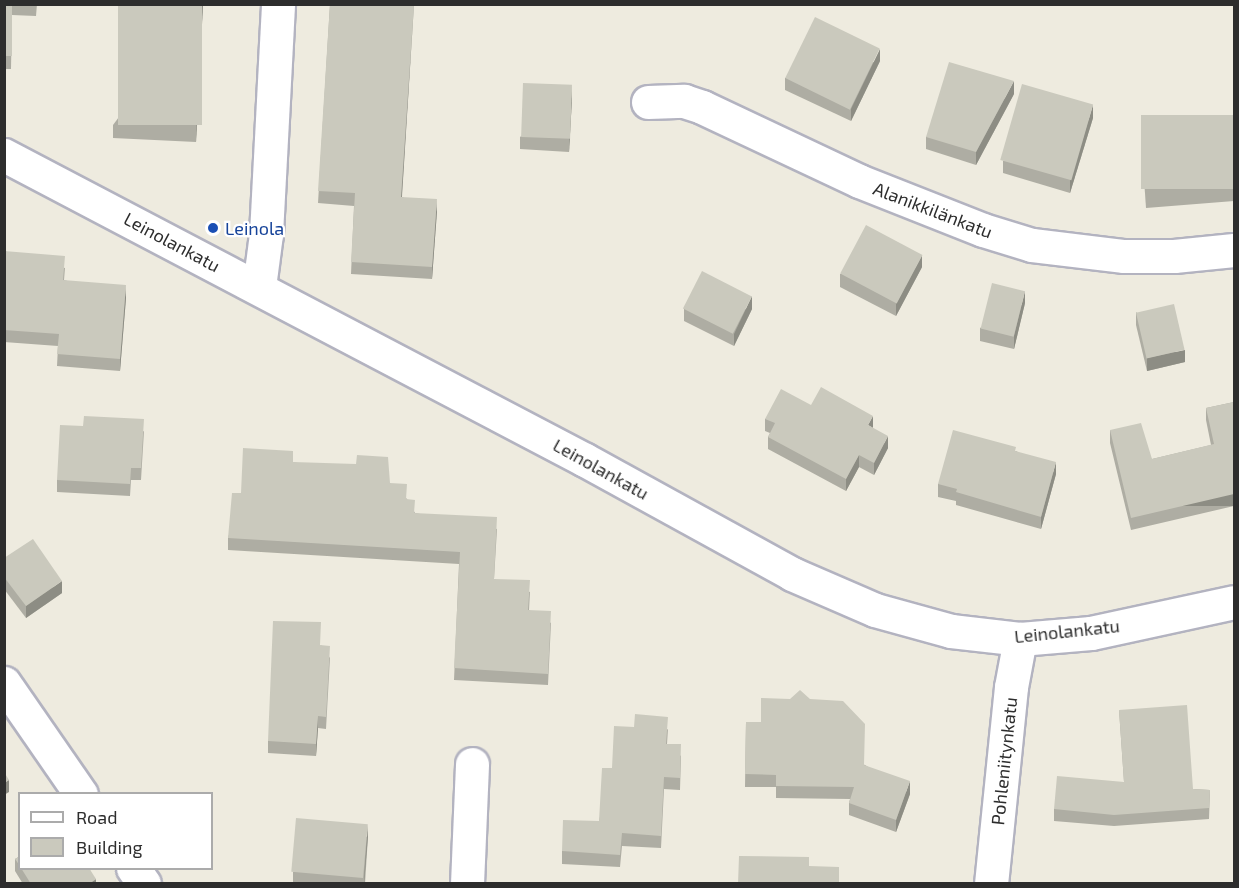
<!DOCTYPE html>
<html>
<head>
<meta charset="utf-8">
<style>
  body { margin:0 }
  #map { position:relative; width:1239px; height:888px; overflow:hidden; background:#eeebdf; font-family:"Exo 2",sans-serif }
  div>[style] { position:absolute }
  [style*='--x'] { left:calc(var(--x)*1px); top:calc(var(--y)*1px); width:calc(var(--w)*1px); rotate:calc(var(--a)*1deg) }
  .roads { filter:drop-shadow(2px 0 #b3b3c0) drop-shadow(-2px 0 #b3b3c0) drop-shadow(0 2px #b3b3c0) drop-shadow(0 -2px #b3b3c0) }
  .minor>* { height:33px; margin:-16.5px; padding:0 16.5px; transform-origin:16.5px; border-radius:16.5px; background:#fff }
  .wall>* { inset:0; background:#aeada3 }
  .shaded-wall>* { inset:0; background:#8d8d84; transform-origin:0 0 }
  .building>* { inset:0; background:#cac9bd; transform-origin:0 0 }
  .dots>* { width:16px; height:16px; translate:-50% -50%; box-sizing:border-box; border:3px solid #fff; border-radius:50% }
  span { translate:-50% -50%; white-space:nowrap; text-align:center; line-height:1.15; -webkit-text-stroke:4.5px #fff; paint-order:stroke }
  .street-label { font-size:18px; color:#2d2d2d }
  .transit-label { font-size:18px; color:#164399 }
  .left { translate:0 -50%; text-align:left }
  .frame { position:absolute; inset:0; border:6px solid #2d2d2d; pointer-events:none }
  .legend { position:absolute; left:18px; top:792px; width:195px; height:78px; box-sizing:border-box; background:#fff; border:2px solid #ababab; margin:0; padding:8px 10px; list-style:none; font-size:18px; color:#2d2d2d }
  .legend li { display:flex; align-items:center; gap:12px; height:30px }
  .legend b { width:30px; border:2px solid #ababab }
</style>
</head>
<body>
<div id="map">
  <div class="roads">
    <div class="minor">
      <div style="--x:648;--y:102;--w:36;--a:-2"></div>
      <div style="--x:684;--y:101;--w:19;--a:18"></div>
      <div style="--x:702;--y:107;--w:174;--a:25.2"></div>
      <div style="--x:859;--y:181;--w:133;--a:21.6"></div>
      <div style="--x:983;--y:230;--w:51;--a:17"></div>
      <div style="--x:1032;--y:245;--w:93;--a:6.8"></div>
      <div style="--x:1124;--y:256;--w:50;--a:0"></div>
      <div style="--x:1174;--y:256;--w:60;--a:-5.7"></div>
      <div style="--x:4;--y:155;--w:656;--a:27.7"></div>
      <div style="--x:585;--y:460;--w:236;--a:28.8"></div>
      <div style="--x:792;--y:574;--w:90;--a:23.4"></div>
      <div style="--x:875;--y:610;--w:79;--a:15.4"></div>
      <div style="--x:951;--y:631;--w:69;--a:6.6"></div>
      <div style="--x:1020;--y:639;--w:71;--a:-4.8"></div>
      <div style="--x:1091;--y:633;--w:146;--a:-12.2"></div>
      <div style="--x:259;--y:287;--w:53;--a:-82.5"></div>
      <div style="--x:266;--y:234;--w:230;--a:-87"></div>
      <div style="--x:4;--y:683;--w:135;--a:55.3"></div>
      <div style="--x:133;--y:868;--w:19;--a:55"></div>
      <div style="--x:467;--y:884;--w:120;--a:-87.6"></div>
      <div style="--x:991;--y:884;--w:198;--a:-84.2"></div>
      <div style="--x:1011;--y:687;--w:49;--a:-79.4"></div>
    </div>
  </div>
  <div class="wall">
    <div style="clip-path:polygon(4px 4px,37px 4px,36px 16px,12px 15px,11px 69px,4px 69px)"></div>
    <div style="clip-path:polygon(203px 4px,196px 142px,113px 138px,113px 125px)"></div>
    <div style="clip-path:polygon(330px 4px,414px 4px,402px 197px,437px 211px,432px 279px,351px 274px,354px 206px,318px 203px)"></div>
    <div style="clip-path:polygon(880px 61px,851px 121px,785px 90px,785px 78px)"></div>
    <div style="clip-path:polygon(1014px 94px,976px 165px,926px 149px,926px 137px)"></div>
    <div style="clip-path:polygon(572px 98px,569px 152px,520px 149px,520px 137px)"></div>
    <div style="clip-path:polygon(1234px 115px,1234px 201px,1146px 208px,1141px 135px,1141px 122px)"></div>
    <div style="clip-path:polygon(1093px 118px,1070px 193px,1003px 173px,1003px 161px)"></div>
    <div style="clip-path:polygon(4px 251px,65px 268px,64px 280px,126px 298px,120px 371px,57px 366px,58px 346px,4px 342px)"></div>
    <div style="clip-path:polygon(922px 267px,896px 316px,840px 287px,840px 274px)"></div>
    <div style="clip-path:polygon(1025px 303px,1014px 349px,980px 341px,980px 328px)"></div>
    <div style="clip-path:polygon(684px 309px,752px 309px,734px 346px,684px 321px)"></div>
    <div style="clip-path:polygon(1136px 312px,1185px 362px,1147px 371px,1136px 325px)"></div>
    <div style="clip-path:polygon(1234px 402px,1234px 506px,1131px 530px,1110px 443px,1110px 430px,1152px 459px,1211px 445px,1206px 420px,1206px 408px)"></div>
    <div style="clip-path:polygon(811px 405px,873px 428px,888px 448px,874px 475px,859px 467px,846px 491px,768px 449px,768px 437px,770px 433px,765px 431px,765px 419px)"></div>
    <div style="clip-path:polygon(144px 431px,141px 480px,131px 480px,130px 496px,57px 492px,57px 480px)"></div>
    <div style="clip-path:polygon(1016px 451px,1056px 474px,1041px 529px,956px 505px,956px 501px,938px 497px,938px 484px)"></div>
    <div style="clip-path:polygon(293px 462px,390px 483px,407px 499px,415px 513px,497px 529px,494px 579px,530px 592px,529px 610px,551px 623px,548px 685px,454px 680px,459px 564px,228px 550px,228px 538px,241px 493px)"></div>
    <div style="clip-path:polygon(4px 558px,62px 593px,26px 618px,4px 589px)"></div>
    <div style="clip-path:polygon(321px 645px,330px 658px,326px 729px,318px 728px,316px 756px,268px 753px,268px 741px)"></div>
    <div style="clip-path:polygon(1119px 710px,1193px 789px,1210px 790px,1209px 819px,1114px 826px,1054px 821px,1054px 809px,1124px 782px)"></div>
    <div style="clip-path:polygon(746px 722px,761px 722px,865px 765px,910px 794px,896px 832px,849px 815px,849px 803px,850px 799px,776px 798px,776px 787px,745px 787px)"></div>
    <div style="clip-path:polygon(668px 729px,667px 744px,681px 756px,680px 790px,664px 789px,661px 848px,622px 846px,620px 867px,562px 864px,562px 851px,599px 821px,612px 768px)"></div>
    <div style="clip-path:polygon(368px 836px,365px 884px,293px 884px,293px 872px)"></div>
    <div style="clip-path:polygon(20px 856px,20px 868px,89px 868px,96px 884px,23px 884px,15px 871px,15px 859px)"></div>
  </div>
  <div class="shaded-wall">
    <div style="clip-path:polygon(202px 4px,203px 4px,196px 142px,196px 129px)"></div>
    <div style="clip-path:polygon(414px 4px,401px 209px,401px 197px)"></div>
    <div style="clip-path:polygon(880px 49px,880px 61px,851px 121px,851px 109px)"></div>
    <div style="clip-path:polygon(1014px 81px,1014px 94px,976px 165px,976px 152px)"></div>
    <div style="clip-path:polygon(572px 85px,572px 98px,569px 152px,569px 139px)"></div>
    <div style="clip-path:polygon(1093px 105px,1093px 118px,1070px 193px,1070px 181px)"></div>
    <div style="clip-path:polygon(437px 199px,437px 211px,432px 279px,432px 267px)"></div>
    <div style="clip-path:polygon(922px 255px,922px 267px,896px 316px,896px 304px)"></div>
    <div style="clip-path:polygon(126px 285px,126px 298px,120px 371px,120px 359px)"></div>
    <div style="clip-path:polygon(1025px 291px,1025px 303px,1014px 349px,1014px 336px)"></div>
    <div style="clip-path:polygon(752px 296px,752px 309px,734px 346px,734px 334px)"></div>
    <div style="clip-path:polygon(1185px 350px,1185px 362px,1147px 371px,1147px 358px)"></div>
    <div style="clip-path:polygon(873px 416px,873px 428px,868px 425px)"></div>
    <div style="clip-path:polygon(888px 436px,888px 448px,874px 475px,874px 463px)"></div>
    <div style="clip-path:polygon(859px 455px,859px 467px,846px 491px,846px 479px)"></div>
    <div style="clip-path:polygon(1056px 462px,1056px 474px,1041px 529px,1041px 517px)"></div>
    <div style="left:1234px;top:494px;width:12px;height:106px;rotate:90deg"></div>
    <div style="clip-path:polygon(62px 581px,62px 593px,26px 618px,26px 606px)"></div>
    <div style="clip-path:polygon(318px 716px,318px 728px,316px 756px,316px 744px)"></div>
    <div style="clip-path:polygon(9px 780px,9px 792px,4px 795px,4px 783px)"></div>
    <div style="clip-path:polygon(910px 781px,910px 794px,896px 832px,896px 820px)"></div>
    <div style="clip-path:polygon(368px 824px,368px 836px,364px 884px,364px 877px)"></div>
    <div style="clip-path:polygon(96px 879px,96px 884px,89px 884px)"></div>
  </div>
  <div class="building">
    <div style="left:4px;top:4px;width:8px;height:52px"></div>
    <div style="left:118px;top:4px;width:84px;height:121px"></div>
    <div style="clip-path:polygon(330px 4px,414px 4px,401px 197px,437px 199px,432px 267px,351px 262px,355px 193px,318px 191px)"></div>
    <div style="left:815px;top:17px;width:72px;height:68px;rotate:26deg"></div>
    <div style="clip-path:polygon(949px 62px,1014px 81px,976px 152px,926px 137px)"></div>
    <div style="left:523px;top:83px;width:49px;height:54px;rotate:2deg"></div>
    <div style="left:1022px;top:84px;width:74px;height:79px;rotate:16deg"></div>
    <div style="left:1234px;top:115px;width:74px;height:93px;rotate:90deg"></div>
    <div style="left:866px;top:225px;width:64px;height:55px;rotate:28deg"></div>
    <div style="clip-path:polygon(4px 251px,65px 256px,63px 280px,126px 285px,120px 359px,57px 354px,59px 334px,4px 330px)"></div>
    <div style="left:702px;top:271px;width:56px;height:42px;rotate:27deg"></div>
    <div style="left:992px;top:283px;width:34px;height:47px;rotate:14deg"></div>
    <div style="left:1174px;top:304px;width:47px;height:39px;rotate:77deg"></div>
    <div style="clip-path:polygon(821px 387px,873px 416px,868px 425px,888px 436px,874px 463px,859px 455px,846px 479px,768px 437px,775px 423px,765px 419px,781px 389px,811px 405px)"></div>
    <div style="clip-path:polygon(1234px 402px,1234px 494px,1131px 518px,1110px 430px,1141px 423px,1152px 459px,1214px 444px,1206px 408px)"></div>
    <div style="clip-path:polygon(84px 416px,144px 419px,141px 468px,131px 468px,130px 484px,57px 480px,60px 425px,83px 426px)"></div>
    <div style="clip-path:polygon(953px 430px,1016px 447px,1015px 451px,1056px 462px,1041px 517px,956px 492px,957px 489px,938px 484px)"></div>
    <div style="clip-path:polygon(243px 448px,293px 451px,293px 462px,356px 464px,357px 455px,388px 457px,390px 483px,407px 484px,406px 499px,415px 500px,414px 513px,497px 517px,494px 579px,530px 580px,528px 610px,551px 611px,548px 674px,454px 668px,460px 552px,228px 538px,232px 493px,241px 493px)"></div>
    <div style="clip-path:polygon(33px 539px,62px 581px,26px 606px,4px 577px,4px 558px)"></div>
    <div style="clip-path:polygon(273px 621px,321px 622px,320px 645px,330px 646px,326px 717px,318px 716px,316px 744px,268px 741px)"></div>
    <div style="clip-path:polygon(800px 690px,810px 699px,843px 701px,865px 724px,864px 765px,910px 781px,896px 820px,849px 803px,854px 787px,776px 786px,776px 775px,745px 774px,746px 722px,761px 722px,761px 698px,790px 699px)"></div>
    <div style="clip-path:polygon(1187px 705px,1193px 789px,1210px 790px,1209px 808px,1114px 815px,1054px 809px,1057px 776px,1124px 782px,1119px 710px)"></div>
    <div style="clip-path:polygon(635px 714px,668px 717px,666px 744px,681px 744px,680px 778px,664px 777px,661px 836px,622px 833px,620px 855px,562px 851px,563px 820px,599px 821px,602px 768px,612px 768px,614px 726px,634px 727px)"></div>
    <div style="clip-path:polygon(4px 772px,9px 780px,4px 783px)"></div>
    <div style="left:296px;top:818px;width:72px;height:54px;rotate:5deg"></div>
    <div style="clip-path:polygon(20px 856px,20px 866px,15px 859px)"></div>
    <div style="clip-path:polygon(739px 856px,809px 857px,809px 866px,839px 867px,839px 884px,738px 884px)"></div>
    <div style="clip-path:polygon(21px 868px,89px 868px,96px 879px,89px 884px,31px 884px)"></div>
  </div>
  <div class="dots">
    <div style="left:213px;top:228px;background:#1a4fb4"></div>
  </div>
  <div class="street-label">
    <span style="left:933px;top:210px;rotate:21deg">Alanikkilänkatu</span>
    <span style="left:172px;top:242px;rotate:28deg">Leinolankatu</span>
    <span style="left:601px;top:469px;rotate:29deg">Leinolankatu</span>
    <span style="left:1067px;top:631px;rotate:-6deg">Leinolankatu</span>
    <span style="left:1004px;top:761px;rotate:-84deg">Pohleniitynkatu</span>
  </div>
  <div class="transit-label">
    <span class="left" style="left:225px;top:228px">Leinola</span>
  </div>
  <div class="frame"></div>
  <ul class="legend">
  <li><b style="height:8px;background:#fff"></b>Road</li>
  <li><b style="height:16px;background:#cac9bd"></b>Building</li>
  </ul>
</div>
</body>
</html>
